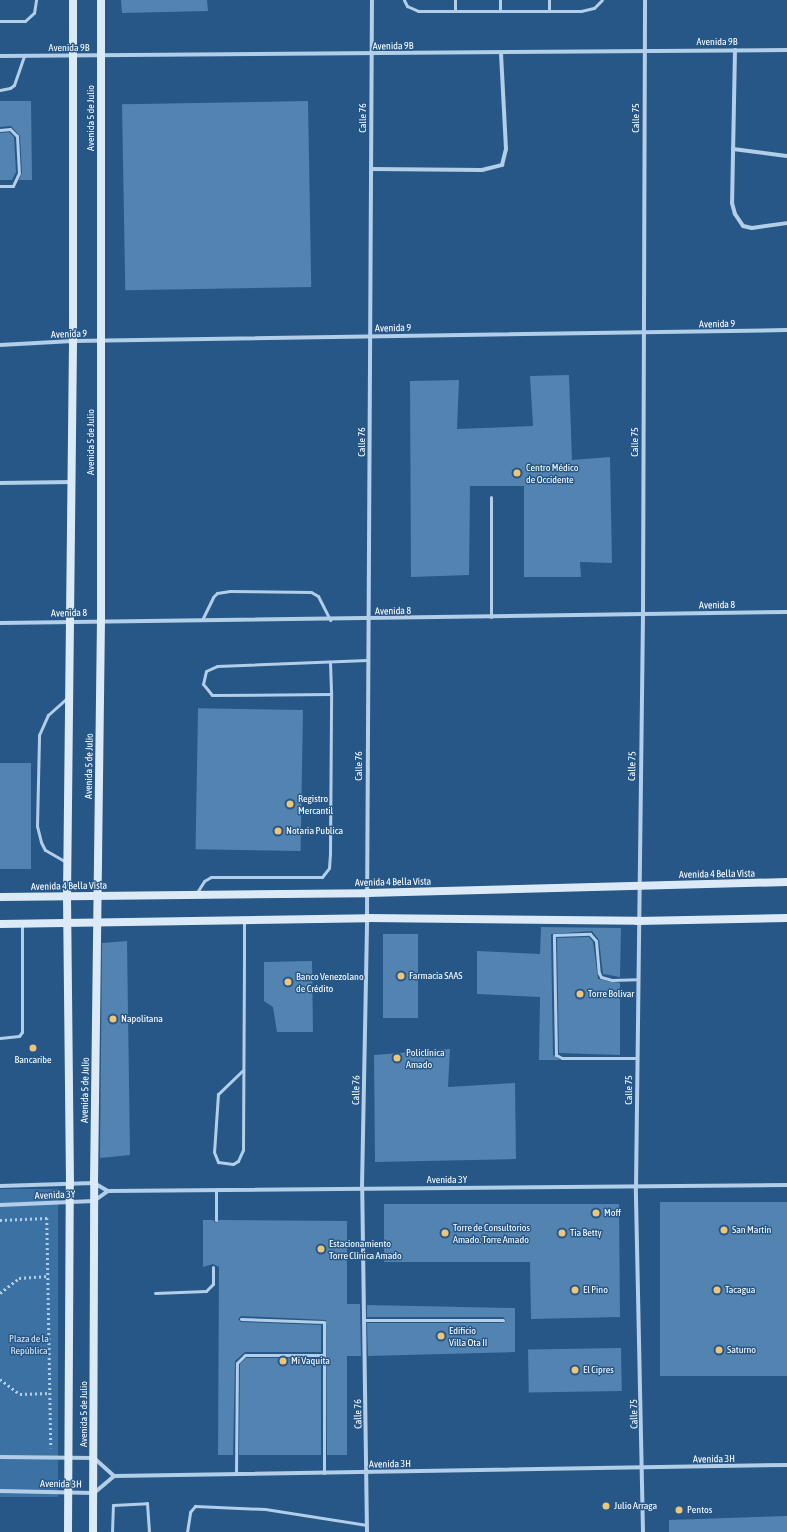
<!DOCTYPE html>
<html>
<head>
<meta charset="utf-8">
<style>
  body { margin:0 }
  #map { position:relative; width:787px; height:1532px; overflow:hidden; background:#265787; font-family:"Asap Condensed",sans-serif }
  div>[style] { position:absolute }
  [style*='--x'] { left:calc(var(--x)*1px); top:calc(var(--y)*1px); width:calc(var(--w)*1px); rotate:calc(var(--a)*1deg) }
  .green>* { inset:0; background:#3b72a3; transform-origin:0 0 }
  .building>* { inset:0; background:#5383b0; transform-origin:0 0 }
  .path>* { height:2.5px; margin-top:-1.25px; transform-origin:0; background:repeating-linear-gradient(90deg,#b2cee8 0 2px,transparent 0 5px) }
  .lane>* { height:3px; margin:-1.5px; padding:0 1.5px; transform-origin:1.5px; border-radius:1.5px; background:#b2cee8 }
  .street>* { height:4px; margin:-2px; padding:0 2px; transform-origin:2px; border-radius:2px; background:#b2cee8 }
  .secondary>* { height:8px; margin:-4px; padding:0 4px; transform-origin:4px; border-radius:4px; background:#dceaf7 }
  .dots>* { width:11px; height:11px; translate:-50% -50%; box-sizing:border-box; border:2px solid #265787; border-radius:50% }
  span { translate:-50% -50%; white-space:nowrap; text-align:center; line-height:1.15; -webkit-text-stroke:3px #265787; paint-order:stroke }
  .street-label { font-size:10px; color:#fff }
  .poi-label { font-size:10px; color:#fff }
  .left { translate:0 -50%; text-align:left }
  .park-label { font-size:10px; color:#d6e7f7 }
</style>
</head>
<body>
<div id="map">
  <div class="green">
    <div style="left:58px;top:1189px;width:308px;height:58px;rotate:90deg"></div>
  </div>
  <div class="building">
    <div style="clip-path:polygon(121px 0,207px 0,208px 11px,122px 13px)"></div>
    <div style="clip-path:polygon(0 101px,31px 101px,32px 180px,19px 180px,22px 173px,20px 136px,11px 126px,0 127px)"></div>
    <div style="left:308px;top:101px;width:186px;height:186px;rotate:89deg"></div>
    <div style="clip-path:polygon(9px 132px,14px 137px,16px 172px,12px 180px,0 180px,0 133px)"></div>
    <div style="clip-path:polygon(569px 375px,572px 460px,610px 457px,612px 563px,580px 562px,581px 577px,524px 577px,524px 486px,470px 486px,469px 575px,411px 577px,410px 381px,459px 380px,457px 429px,533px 426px,530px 376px)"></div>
    <div style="left:303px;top:710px;width:141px;height:105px;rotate:91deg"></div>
    <div style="left:0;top:763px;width:31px;height:106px"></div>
    <div style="clip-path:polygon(541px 927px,621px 928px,620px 977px,603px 974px,599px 940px,592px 931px,551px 934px,553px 1055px,560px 1060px,539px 1060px,540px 997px,477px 994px,477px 951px,540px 954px)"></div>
    <div style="left:383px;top:934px;width:35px;height:84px"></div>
    <div style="clip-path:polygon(589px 937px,593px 942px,598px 979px,620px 983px,620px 1055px,559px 1053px,557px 938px)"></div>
    <div style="clip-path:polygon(127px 941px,130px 1155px,100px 1158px,102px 943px)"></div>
    <div style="clip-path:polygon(312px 961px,313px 1032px,277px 1032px,273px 1007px,264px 1001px,264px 962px)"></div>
    <div style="clip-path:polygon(450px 1049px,448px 1087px,515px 1083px,516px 1159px,375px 1162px,374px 1055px)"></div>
    <div style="left:787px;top:1202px;width:174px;height:127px;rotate:90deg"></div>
    <div style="clip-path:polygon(384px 1204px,619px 1204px,620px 1317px,531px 1319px,530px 1262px,384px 1262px)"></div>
    <div style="clip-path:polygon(203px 1220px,213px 1220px,216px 1223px,219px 1220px,347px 1221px,347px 1304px,360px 1304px,361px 1356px,347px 1356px,347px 1455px,327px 1455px,326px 1320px,241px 1316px,238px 1319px,241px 1322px,321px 1325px,321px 1352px,245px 1352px,235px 1361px,233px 1455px,218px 1455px,219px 1267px,213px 1264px,203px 1267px)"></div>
    <div style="clip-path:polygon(367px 1305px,515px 1308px,515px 1352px,368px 1356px,367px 1323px,503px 1323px,506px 1320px,503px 1317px,367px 1317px)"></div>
    <div style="left:621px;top:1348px;width:43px;height:93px;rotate:89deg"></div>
    <div style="clip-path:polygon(246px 1358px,321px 1358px,321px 1455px,239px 1455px,240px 1364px)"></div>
    <div style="clip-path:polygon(787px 1516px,787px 1532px,669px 1532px,669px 1520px)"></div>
  </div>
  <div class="path">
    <div style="--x:0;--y:1220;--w:47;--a:-2.4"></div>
    <div style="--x:47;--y:1218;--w:230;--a:89"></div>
    <div style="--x:0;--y:1293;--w:24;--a:-38"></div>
    <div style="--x:19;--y:1278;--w:29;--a:-4"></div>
    <div style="--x:0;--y:1379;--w:25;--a:37"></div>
    <div style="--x:20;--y:1394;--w:30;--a:-2"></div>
  </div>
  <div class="lane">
    <div style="--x:404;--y:0;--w:7;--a:63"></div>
    <div style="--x:407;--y:6;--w:12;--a:24"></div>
    <div style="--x:418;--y:11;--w:163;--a:0"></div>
    <div style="--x:581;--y:11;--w:13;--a:-13"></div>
    <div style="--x:594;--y:8;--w:11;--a:-45"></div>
    <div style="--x:455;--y:11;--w:11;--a:-90"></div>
    <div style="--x:500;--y:11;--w:11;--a:-90"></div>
    <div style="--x:549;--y:11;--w:11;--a:-90"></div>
    <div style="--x:0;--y:21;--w:25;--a:0"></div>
    <div style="--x:25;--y:21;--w:12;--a:-42"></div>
    <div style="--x:34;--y:13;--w:13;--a:-81"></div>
    <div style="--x:0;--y:90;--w:10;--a:-11"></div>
    <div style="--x:10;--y:88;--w:5;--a:-37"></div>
    <div style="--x:14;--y:85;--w:31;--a:-71"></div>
    <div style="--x:0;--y:130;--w:10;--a:-6"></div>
    <div style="--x:10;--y:129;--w:10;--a:45"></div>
    <div style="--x:17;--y:136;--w:37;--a:87"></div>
    <div style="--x:19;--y:173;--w:14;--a:115"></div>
    <div style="--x:13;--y:186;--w:13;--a:180"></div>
    <div style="--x:491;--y:497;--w:120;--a:90"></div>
    <div style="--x:202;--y:620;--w:25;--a:-64"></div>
    <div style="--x:213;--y:597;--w:6;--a:-45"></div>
    <div style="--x:217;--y:593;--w:13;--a:-9"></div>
    <div style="--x:230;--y:591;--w:81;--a:0.7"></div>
    <div style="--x:311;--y:592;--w:8;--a:30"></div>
    <div style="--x:318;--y:596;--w:27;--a:63"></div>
    <div style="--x:330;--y:662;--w:32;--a:88"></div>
    <div style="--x:66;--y:862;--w:24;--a:-150"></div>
    <div style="--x:45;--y:850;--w:9;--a:-117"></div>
    <div style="--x:41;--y:842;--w:16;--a:-104"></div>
    <div style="--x:37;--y:826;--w:91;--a:-88.7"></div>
    <div style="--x:39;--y:735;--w:22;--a:-66"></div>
    <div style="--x:48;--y:715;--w:25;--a:-42"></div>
    <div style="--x:196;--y:894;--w:15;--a:-58"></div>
    <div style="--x:204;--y:881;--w:8;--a:-30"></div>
    <div style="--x:211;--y:877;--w:111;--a:0"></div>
    <div style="--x:322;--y:877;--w:11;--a:-52"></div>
    <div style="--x:329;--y:868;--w:14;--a:-86"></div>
    <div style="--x:330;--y:854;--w:160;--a:-89.6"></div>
    <div style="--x:331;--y:694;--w:119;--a:179.5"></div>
    <div style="--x:212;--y:695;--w:14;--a:-129"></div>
    <div style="--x:203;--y:684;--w:13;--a:-77"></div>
    <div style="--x:206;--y:671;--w:12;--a:-24"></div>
    <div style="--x:217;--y:666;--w:150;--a:-2.3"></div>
    <div style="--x:0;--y:1038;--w:19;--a:-6"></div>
    <div style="--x:19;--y:1036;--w:5;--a:-53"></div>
    <div style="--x:22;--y:1032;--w:108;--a:-90"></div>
    <div style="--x:637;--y:1058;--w:75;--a:180"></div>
    <div style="--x:562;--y:1058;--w:7;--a:-153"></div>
    <div style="--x:556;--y:1055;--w:120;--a:-91"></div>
    <div style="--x:554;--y:935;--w:36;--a:-2"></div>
    <div style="--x:590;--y:934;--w:9;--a:49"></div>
    <div style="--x:596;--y:941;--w:32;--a:85"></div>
    <div style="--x:599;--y:973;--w:4;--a:63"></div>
    <div style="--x:601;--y:977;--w:11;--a:15"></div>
    <div style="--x:612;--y:980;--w:25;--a:-2"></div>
    <div style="--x:243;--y:1070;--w:35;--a:136"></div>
    <div style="--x:218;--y:1094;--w:58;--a:93.9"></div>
    <div style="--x:214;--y:1152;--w:11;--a:68"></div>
    <div style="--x:218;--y:1162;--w:15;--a:8"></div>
    <div style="--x:233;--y:1164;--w:6;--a:-31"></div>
    <div style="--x:238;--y:1161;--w:12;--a:-66"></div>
    <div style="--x:243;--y:1150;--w:194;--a:-89.7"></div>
    <div style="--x:244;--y:956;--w:36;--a:-90"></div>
    <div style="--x:216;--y:1190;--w:30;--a:90"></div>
    <div style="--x:155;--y:1293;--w:51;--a:-2.2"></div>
    <div style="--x:206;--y:1291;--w:10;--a:-45"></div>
    <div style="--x:213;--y:1284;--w:17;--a:-90"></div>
    <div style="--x:241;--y:1319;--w:83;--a:2.1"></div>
    <div style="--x:324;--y:1322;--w:33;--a:90"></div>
    <div style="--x:365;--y:1320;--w:138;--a:0"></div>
    <div style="--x:236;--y:1474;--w:111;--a:-89.5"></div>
    <div style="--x:237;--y:1363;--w:11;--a:-45"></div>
    <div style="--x:245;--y:1355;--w:79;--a:0"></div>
    <div style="--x:324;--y:1355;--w:118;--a:90"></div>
    <div style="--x:112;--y:1532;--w:27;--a:-88"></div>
    <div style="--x:113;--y:1505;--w:34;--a:-3"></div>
    <div style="--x:147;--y:1503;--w:29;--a:86"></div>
    <div style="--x:187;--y:1532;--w:20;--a:-81"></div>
    <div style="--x:190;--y:1512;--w:8;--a:-50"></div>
    <div style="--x:195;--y:1506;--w:70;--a:2.5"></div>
    <div style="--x:265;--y:1509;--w:103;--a:8.9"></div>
  </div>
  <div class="street">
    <div style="--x:735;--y:50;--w:153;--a:91.1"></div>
    <div style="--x:732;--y:203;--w:11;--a:75"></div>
    <div style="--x:735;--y:214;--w:14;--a:56"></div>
    <div style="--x:743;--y:226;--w:9;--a:13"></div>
    <div style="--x:752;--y:228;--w:35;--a:-8"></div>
    <div style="--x:0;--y:56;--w:787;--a:-0.44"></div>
    <div style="--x:733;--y:149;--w:54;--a:7.4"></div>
    <div style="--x:371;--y:169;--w:111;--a:0.5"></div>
    <div style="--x:482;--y:170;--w:21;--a:-14"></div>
    <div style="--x:502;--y:165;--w:16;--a:-76"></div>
    <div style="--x:506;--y:149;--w:96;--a:-93"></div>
    <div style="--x:0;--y:345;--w:73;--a:-3.1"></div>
    <div style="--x:73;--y:341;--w:714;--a:-0.88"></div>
    <div style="--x:0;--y:483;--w:72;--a:-0.8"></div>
    <div style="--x:0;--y:623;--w:787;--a:-0.8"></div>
    <div style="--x:0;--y:1186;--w:94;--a:-1.8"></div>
    <div style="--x:94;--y:1183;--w:16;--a:30"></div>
    <div style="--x:108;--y:1191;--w:679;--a:-0.51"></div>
    <div style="--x:0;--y:1205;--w:94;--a:-2.4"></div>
    <div style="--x:94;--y:1201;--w:17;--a:-36"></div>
    <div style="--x:0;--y:1457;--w:94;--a:0.6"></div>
    <div style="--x:94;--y:1458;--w:27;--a:42"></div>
    <div style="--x:0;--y:1491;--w:94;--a:1.2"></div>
    <div style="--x:94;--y:1493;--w:26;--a:-40"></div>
    <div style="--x:114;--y:1476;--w:673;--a:-0.94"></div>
    <div style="--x:367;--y:1532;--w:345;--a:-90.8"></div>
    <div style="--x:362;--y:1187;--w:269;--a:-88.9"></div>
    <div style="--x:367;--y:918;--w:918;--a:-89.69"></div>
    <div style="--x:643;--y:1532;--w:344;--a:-91.2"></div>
    <div style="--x:636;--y:1188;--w:574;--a:-89.3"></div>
    <div style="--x:643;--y:614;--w:614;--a:-89.81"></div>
  </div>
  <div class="secondary">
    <div style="--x:0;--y:897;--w:367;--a:-0.6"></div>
    <div style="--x:367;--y:893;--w:420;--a:-1.5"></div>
    <div style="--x:0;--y:924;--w:367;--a:-0.9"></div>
    <div style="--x:367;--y:918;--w:270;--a:0.6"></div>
    <div style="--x:637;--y:921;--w:150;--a:-1.1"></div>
    <div style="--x:68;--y:1532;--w:349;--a:-89.7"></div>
    <div style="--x:70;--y:1183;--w:286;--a:-90.6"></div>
    <div style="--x:67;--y:897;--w:556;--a:-89.38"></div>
    <div style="--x:73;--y:341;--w:341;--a:-90"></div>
    <div style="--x:93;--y:1532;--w:349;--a:-89.8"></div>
    <div style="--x:94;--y:1183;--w:563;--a:-89.29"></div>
    <div style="--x:101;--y:620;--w:620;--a:-90"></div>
  </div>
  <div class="dots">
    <div style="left:517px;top:473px;background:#f1c577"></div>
    <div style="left:290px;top:804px;background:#f1c577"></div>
    <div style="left:278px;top:831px;background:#f1c577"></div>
    <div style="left:401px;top:976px;background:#f1c577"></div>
    <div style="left:288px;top:982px;background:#f1c577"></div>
    <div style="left:580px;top:994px;background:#f1c577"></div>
    <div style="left:113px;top:1019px;background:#f1c577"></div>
    <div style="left:33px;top:1048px;background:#f1c577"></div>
    <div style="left:397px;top:1058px;background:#f1c577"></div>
    <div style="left:596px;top:1213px;background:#f1c577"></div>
    <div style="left:724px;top:1230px;background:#f1c577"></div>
    <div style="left:445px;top:1233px;background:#f1c577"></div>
    <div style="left:562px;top:1233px;background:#f1c577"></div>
    <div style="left:321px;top:1249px;background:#f1c577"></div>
    <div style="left:575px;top:1290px;background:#f1c577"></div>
    <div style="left:717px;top:1290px;background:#f1c577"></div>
    <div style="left:441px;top:1336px;background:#f1c577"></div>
    <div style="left:719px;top:1350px;background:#f1c577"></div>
    <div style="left:283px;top:1361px;background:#f1c577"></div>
    <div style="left:575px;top:1370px;background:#f1c577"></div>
    <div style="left:606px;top:1506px;background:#f1c577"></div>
    <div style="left:679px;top:1510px;background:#f1c577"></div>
  </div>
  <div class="street-label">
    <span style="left:717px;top:42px">Avenida 9B</span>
    <span style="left:393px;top:46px;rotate:-1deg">Avenida 9B</span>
    <span style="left:69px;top:48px">Avenida 9B</span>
    <span style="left:91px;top:118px;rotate:-90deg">Avenida 5 de Julio</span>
    <span style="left:363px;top:118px;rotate:-90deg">Calle 76</span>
    <span style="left:636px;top:118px;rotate:-90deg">Calle 75</span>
    <span style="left:717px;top:324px;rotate:-1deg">Avenida 9</span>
    <span style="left:393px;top:328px;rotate:-1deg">Avenida 9</span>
    <span style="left:69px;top:334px;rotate:-2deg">Avenida 9</span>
    <span style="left:91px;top:442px;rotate:-90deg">Avenida 5 de Julio</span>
    <span style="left:362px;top:442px;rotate:-90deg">Calle 76</span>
    <span style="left:635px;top:442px;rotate:-90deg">Calle 75</span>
    <span style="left:717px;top:605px;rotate:-1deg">Avenida 8</span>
    <span style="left:393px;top:611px;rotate:-1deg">Avenida 8</span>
    <span style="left:69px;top:613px;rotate:-1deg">Avenida 8</span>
    <span style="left:89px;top:766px;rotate:-89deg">Avenida 5 de Julio</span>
    <span style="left:359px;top:766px;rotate:-90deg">Calle 76</span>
    <span style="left:632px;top:766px;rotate:-89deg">Calle 75</span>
    <span style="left:717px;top:874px;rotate:-1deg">Avenida 4 Bella Vista</span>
    <span style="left:393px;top:882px;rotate:-1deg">Avenida 4 Bella Vista</span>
    <span style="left:69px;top:886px;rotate:-1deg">Avenida 4 Bella Vista</span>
    <span style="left:85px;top:1090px;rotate:-89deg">Avenida 5 de Julio</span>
    <span style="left:356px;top:1090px;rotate:-89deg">Calle 76</span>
    <span style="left:629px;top:1090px;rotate:-90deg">Calle 75</span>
    <span style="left:447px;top:1180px">Avenida 3Y</span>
    <span style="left:55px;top:1195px;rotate:-2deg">Avenida 3Y</span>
    <span style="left:84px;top:1414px;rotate:-90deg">Avenida 5 de Julio</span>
    <span style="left:358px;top:1414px;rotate:-91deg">Calle 76</span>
    <span style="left:634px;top:1414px;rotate:-91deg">Calle 75</span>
    <span style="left:714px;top:1459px;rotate:-1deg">Avenida 3H</span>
    <span style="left:390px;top:1464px;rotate:-1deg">Avenida 3H</span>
    <span style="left:61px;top:1484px;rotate:1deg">Avenida 3H</span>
  </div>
  <div class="poi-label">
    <span class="left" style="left:526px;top:473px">Centro Médico<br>de Occidente</span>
    <span class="left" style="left:298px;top:804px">Registro<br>Mercantil</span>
    <span class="left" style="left:286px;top:831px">Notaria Publica</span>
    <span class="left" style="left:296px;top:982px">Banco Venezolano<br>de Crédito</span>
    <span class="left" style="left:409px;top:976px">Farmacia SAAS</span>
    <span class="left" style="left:588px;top:994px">Torre Bolivar</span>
    <span class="left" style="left:121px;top:1019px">Napolitana</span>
    <span class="left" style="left:406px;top:1058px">Policlínica<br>Amado</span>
    <span style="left:33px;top:1060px">Bancaribe</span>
    <span class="left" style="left:604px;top:1213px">Moff</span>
    <span class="left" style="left:453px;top:1233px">Torre de Consultorios<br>Amado. Torre Amado</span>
    <span class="left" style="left:732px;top:1230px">San Martín</span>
    <span class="left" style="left:570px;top:1233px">Tia Betty</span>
    <span class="left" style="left:329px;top:1249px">Estacionamiento<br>Torre Clínica Amado</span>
    <span class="left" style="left:583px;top:1290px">El Pino</span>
    <span class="left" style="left:725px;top:1290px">Tacagua</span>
    <span class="left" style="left:449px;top:1336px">Edificio<br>Villa Ota II</span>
    <span class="left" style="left:727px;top:1350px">Saturno</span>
    <span class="left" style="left:291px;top:1361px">Mi Vaquita</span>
    <span class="left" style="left:583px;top:1370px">El Cipres</span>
    <span class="left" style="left:614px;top:1506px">Julio Arraga</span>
    <span class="left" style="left:687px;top:1510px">Pentos</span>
  </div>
  <div class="park-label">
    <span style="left:29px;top:1344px">Plaza de la<br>República</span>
  </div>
</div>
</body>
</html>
